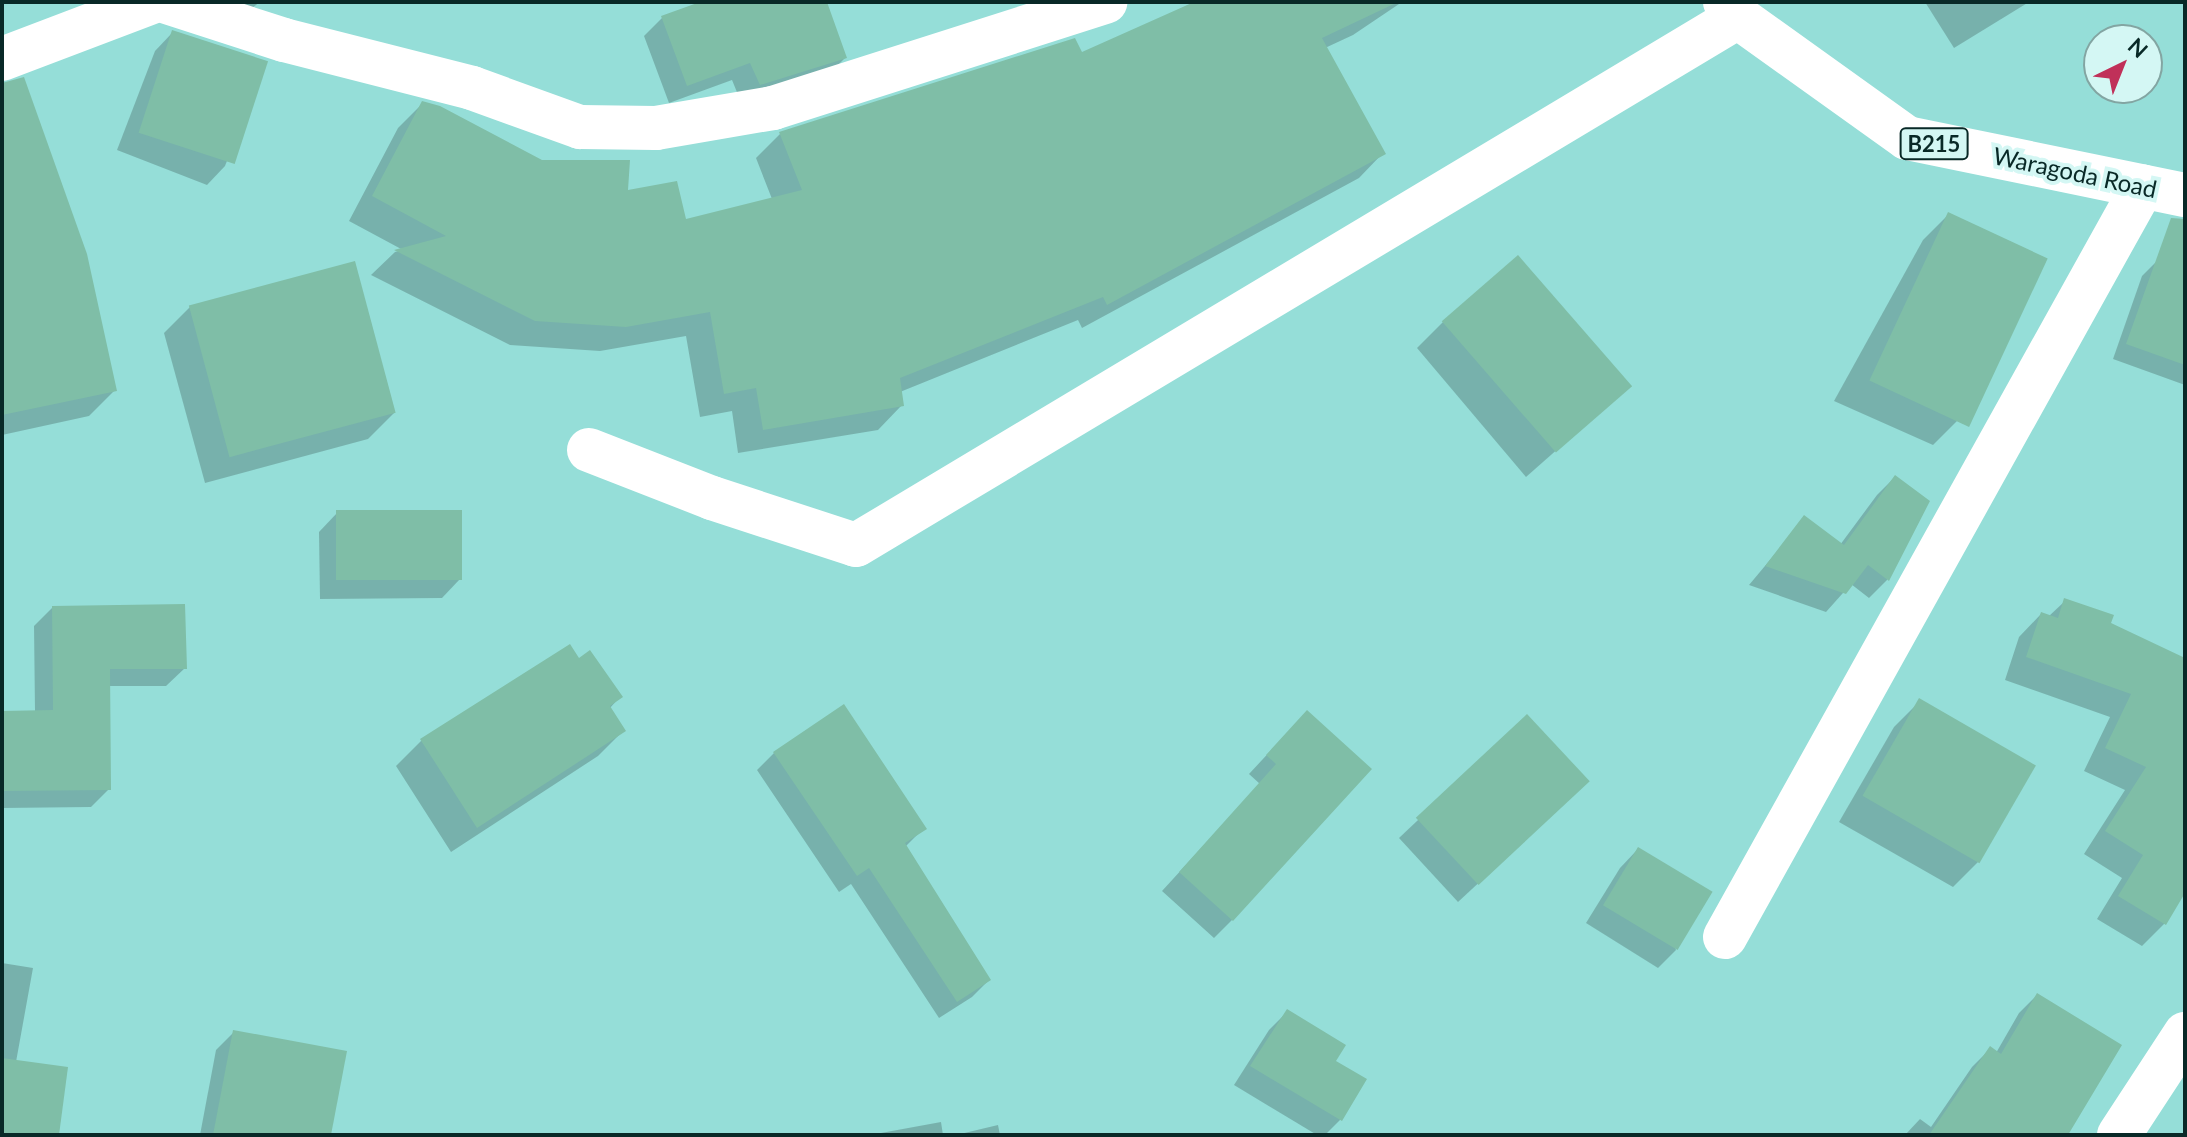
<!DOCTYPE html>
<html>
<head>
<meta charset="utf-8">
<style>
  body { margin:0 }
  #map { position:relative; width:2187px; height:1137px; overflow:hidden; background:#95ded8; font-family:Lato,sans-serif }
  div>[style] { position:absolute }
  [style*='--x'] { left:calc(var(--x)*1px); top:calc(var(--y)*1px); width:calc(var(--w)*1px); rotate:calc(var(--a)*1deg) }
  .shadow>* { inset:0; background:#0003 }
  .building>* { inset:0; background:#7fbea7; transform-origin:0 0 }
  .minor>* { height:44px; margin:-22px; padding:0 22px; transform-origin:22px; border-radius:22px; background:#fff }
  .major>* { height:44px; margin:-22px; padding:0 22px; transform-origin:22px; border-radius:22px; background:#fff }
  span { translate:-50% -50%; white-space:nowrap; text-align:center; line-height:1.15; -webkit-text-stroke:8px #d4f7f4; paint-order:stroke }
  .shield-label span { padding:2px 6px; background:#d4f7f4; border:2px solid; border-radius:6px; -webkit-text-stroke-width:0 }
  .shield-label { font-size:22px; color:#092927; font-weight:700 }
  .street-label { font-size:24px; color:#092927 }
  .frame { position:absolute; inset:0; border:4px solid #092927; pointer-events:none }
  .north { position:absolute; left:2083px; top:24px; width:80px; height:80px; box-sizing:border-box; background:#d4f7f4; border:2px solid #83a5a2; border-radius:50%; rotate:43deg; font-size:22px; font-weight:700; line-height:32px; text-align:center; color:#092927 }
  .north::after { content:''; display:block; margin:auto; width:28px; height:36px; background:#c03059; clip-path:polygon(50% 0,100% 100%,50% 72%,0 100%) }
</style>
</head>
<body>
<div id="map">
  <div class="shadow">
    <div style="clip-path:polygon(198px 2px,260px 2px,234px 21px)"></div>
    <div style="clip-path:polygon(706px 2px,825px 2px,845px 58px,827px 76px,741px 102px,732px 80px,669px 103px,644px 36px,662px 18px)"></div>
    <div style="clip-path:polygon(1195px 2px,1402px 2px,1353px 35px,1325px 48px,1383px 153px,1359px 178px,1082px 328px,1078px 320px,900px 392px,902px 405px,878px 430px,738px 453px,732px 411px,700px 417px,686px 336px,600px 351px,510px 345px,371px 275px,395px 252px,403px 250px,349px 221px,398px 128px,423px 103px,542px 162px,626px 192px,685px 222px,772px 199px,756px 158px,780px 134px,1081px 55px)"></div>
    <div style="clip-path:polygon(1925px 2px,2029px 2px,1954px 48px)"></div>
    <div style="clip-path:polygon(173px 32px,261px 73px,225px 166px,207px 185px,117px 150px,155px 51px)"></div>
    <div style="clip-path:polygon(2px 101px,115px 390px,89px 416px,2px 435px)"></div>
    <div style="clip-path:polygon(1949px 214px,1959px 419px,1933px 445px,1834px 401px,1923px 240px)"></div>
    <div style="clip-path:polygon(2157px 261px,2185px 270px,2185px 385px,2113px 359px,2142px 276px)"></div>
    <div style="clip-path:polygon(190px 307px,394px 413px,368px 439px,205px 483px,164px 333px)"></div>
    <div style="clip-path:polygon(1443px 322px,1628px 387px,1526px 477px,1417px 348px)"></div>
    <div style="clip-path:polygon(1895px 477px,1887px 580px,1869px 598px,1851px 584px,1826px 612px,1749px 585px,1805px 518px,1840px 545px,1877px 495px)"></div>
    <div style="clip-path:polygon(337px 513px,460px 579px,442px 598px,320px 599px,319px 532px)"></div>
    <div style="clip-path:polygon(2065px 601px,2185px 660px,2185px 890px,2165px 923px,2142px 946px,2097px 919px,2122px 878px,2084px 854px,2125px 790px,2084px 771px,2110px 717px,2005px 680px,2019px 637px,2041px 614px,2048px 617px)"></div>
    <div style="clip-path:polygon(52px 608px,185px 668px,166px 686px,108px 686px,109px 789px,91px 807px,2px 808px,2px 713px,35px 712px,34px 626px)"></div>
    <div style="clip-path:polygon(578px 660px,620px 697px,609px 709px,624px 730px,598px 756px,451px 852px,396px 766px,421px 741px)"></div>
    <div style="clip-path:polygon(1920px 701px,1978px 862px,1953px 887px,1839px 822px,1894px 727px)"></div>
    <div style="clip-path:polygon(1527px 717px,1569px 799px,1458px 902px,1399px 838px)"></div>
    <div style="clip-path:polygon(1289px 731px,1232px 920px,1214px 938px,1162px 891px,1260px 784px,1249px 774px)"></div>
    <div style="clip-path:polygon(774px 753px,924px 828px,905px 847px,989px 980px,972px 997px,939px 1018px,851px 884px,839px 892px,757px 770px)"></div>
    <div style="clip-path:polygon(1638px 849px,1676px 950px,1658px 968px,1586px 923px,1620px 868px)"></div>
    <div style="clip-path:polygon(2px 963px,33px 968px,16px 1062px,57px 1135px,2px 1135px)"></div>
    <div style="clip-path:polygon(2037px 995px,2063px 1135px,1905px 1135px,1920px 1119px,1931px 1127px,1972px 1067px,1990px 1049px,1996px 1053px,2019px 1013px)"></div>
    <div style="clip-path:polygon(1287px 1012px,1334px 1061px,1340px 1120px,1325px 1135px,1317px 1135px,1234px 1085px,1269px 1030px)"></div>
    <div style="clip-path:polygon(234px 1032px,329px 1135px,200px 1135px,216px 1050px)"></div>
    <div style="clip-path:polygon(941px 1122px,943px 1135px,870px 1135px)"></div>
    <div style="clip-path:polygon(998px 1125px,1000px 1135px,956px 1135px)"></div>
  </div>
  <div class="building">
    <div style="clip-path:polygon(700px 2px,827px 2px,847px 58px,760px 85px,750px 63px,687px 86px,661px 16px)"></div>
    <div style="clip-path:polygon(1194px 2px,1398px 2px,1322px 38px,1386px 154px,1107px 305px,1103px 297px,900px 378px,904px 406px,763px 430px,756px 388px,724px 394px,710px 312px,626px 327px,535px 321px,394px 250px,446px 236px,372px 196px,422px 101px,440px 106px,542px 160px,630px 160px,628px 190px,677px 181px,686px 219px,802px 190px,779px 132px,1075px 38px,1082px 52px)"></div>
    <div style="left:172px;top:30px;width:101px;height:108px;rotate:18deg"></div>
    <div style="clip-path:polygon(24px 77px,87px 254px,117px 391px,2px 415px,2px 83px)"></div>
    <div style="left:1948px;top:212px;width:110px;height:186px;rotate:25deg"></div>
    <div style="clip-path:polygon(2171px 218px,2185px 219px,2185px 365px,2126px 344px)"></div>
    <div style="left:1518px;top:255px;width:174px;height:101px;rotate:49deg"></div>
    <div style="left:355px;top:261px;width:157px;height:172px;rotate:75deg"></div>
    <div style="clip-path:polygon(1895px 475px,1930px 501px,1889px 581px,1868px 565px,1846px 594px,1765px 566px,1804px 515px,1844px 545px)"></div>
    <div style="left:462px;top:510px;width:70px;height:126px;rotate:90deg"></div>
    <div style="clip-path:polygon(2064px 598px,2114px 615px,2111px 623px,2185px 658px,2185px 893px,2166px 925px,2118px 896px,2143px 855px,2105px 831px,2146px 767px,2105px 748px,2131px 694px,2026px 657px,2041px 612px,2058px 618px)"></div>
    <div style="clip-path:polygon(185px 604px,187px 669px,110px 669px,111px 790px,2px 791px,2px 711px,53px 710px,52px 606px)"></div>
    <div style="clip-path:polygon(570px 644px,579px 658px,590px 650px,623px 697px,610px 706px,626px 731px,477px 828px,420px 739px)"></div>
    <div style="left:1919px;top:698px;width:135px;height:113px;rotate:30deg"></div>
    <div style="clip-path:polygon(844px 704px,927px 829px,905px 843px,991px 980px,957px 1002px,869px 868px,857px 876px,773px 752px)"></div>
    <div style="clip-path:polygon(1307px 710px,1372px 769px,1233px 921px,1179px 872px,1276px 764px,1266px 755px)"></div>
    <div style="left:1527px;top:714px;width:92px;height:152px;rotate:47deg"></div>
    <div style="left:1638px;top:847px;width:87px;height:68px;rotate:31deg"></div>
    <div style="clip-path:polygon(2037px 993px,2122px 1045px,2068px 1135px,1929px 1135px,1990px 1046px,2001px 1054px)"></div>
    <div style="clip-path:polygon(1287px 1009px,1346px 1045px,1336px 1061px,1367px 1079px,1342px 1121px,1250px 1066px)"></div>
    <div style="clip-path:polygon(233px 1030px,347px 1051px,331px 1135px,213px 1135px)"></div>
    <div style="clip-path:polygon(2px 1058px,68px 1067px,59px 1135px,2px 1135px)"></div>
  </div>
  <div class="minor">
    <div style="--x:167;--y:2;--w:123;--a:18"></div>
    <div style="--x:284;--y:40;--w:194;--a:14.3"></div>
    <div style="--x:472;--y:88;--w:115;--a:19.9"></div>
    <div style="--x:580;--y:127;--w:76;--a:0.8"></div>
    <div style="--x:656;--y:128;--w:119;--a:-9.7"></div>
    <div style="--x:773;--y:108;--w:349;--a:-17.7"></div>
    <div style="--x:2;--y:59;--w:160;--a:-20.8"></div>
    <div style="--x:589;--y:450;--w:132;--a:21.3"></div>
    <div style="--x:712;--y:498;--w:151;--a:18.1"></div>
    <div style="--x:856;--y:545;--w:1028;--a:-30.91"></div>
    <div style="--x:1725;--y:937;--w:859;--a:-60.9"></div>
    <div style="--x:2119;--y:1135;--w:121;--a:-56.8"></div>
  </div>
  <div class="major">
    <div style="--x:1725;--y:2;--w:20;--a:49"></div>
    <div style="--x:1738;--y:17;--w:208;--a:35.6"></div>
    <div style="--x:1907;--y:138;--w:284;--a:11.6"></div>
  </div>
  <div class="shield-label">
    <span style="left:1934px;top:144px">B215</span>
  </div>
  <div class="street-label">
    <span style="left:2075px;top:172px;rotate:12deg">Waragoda Road</span>
  </div>
  <div class="frame"></div>
  <div class="north">N</div>
</div>
</body>
</html>
